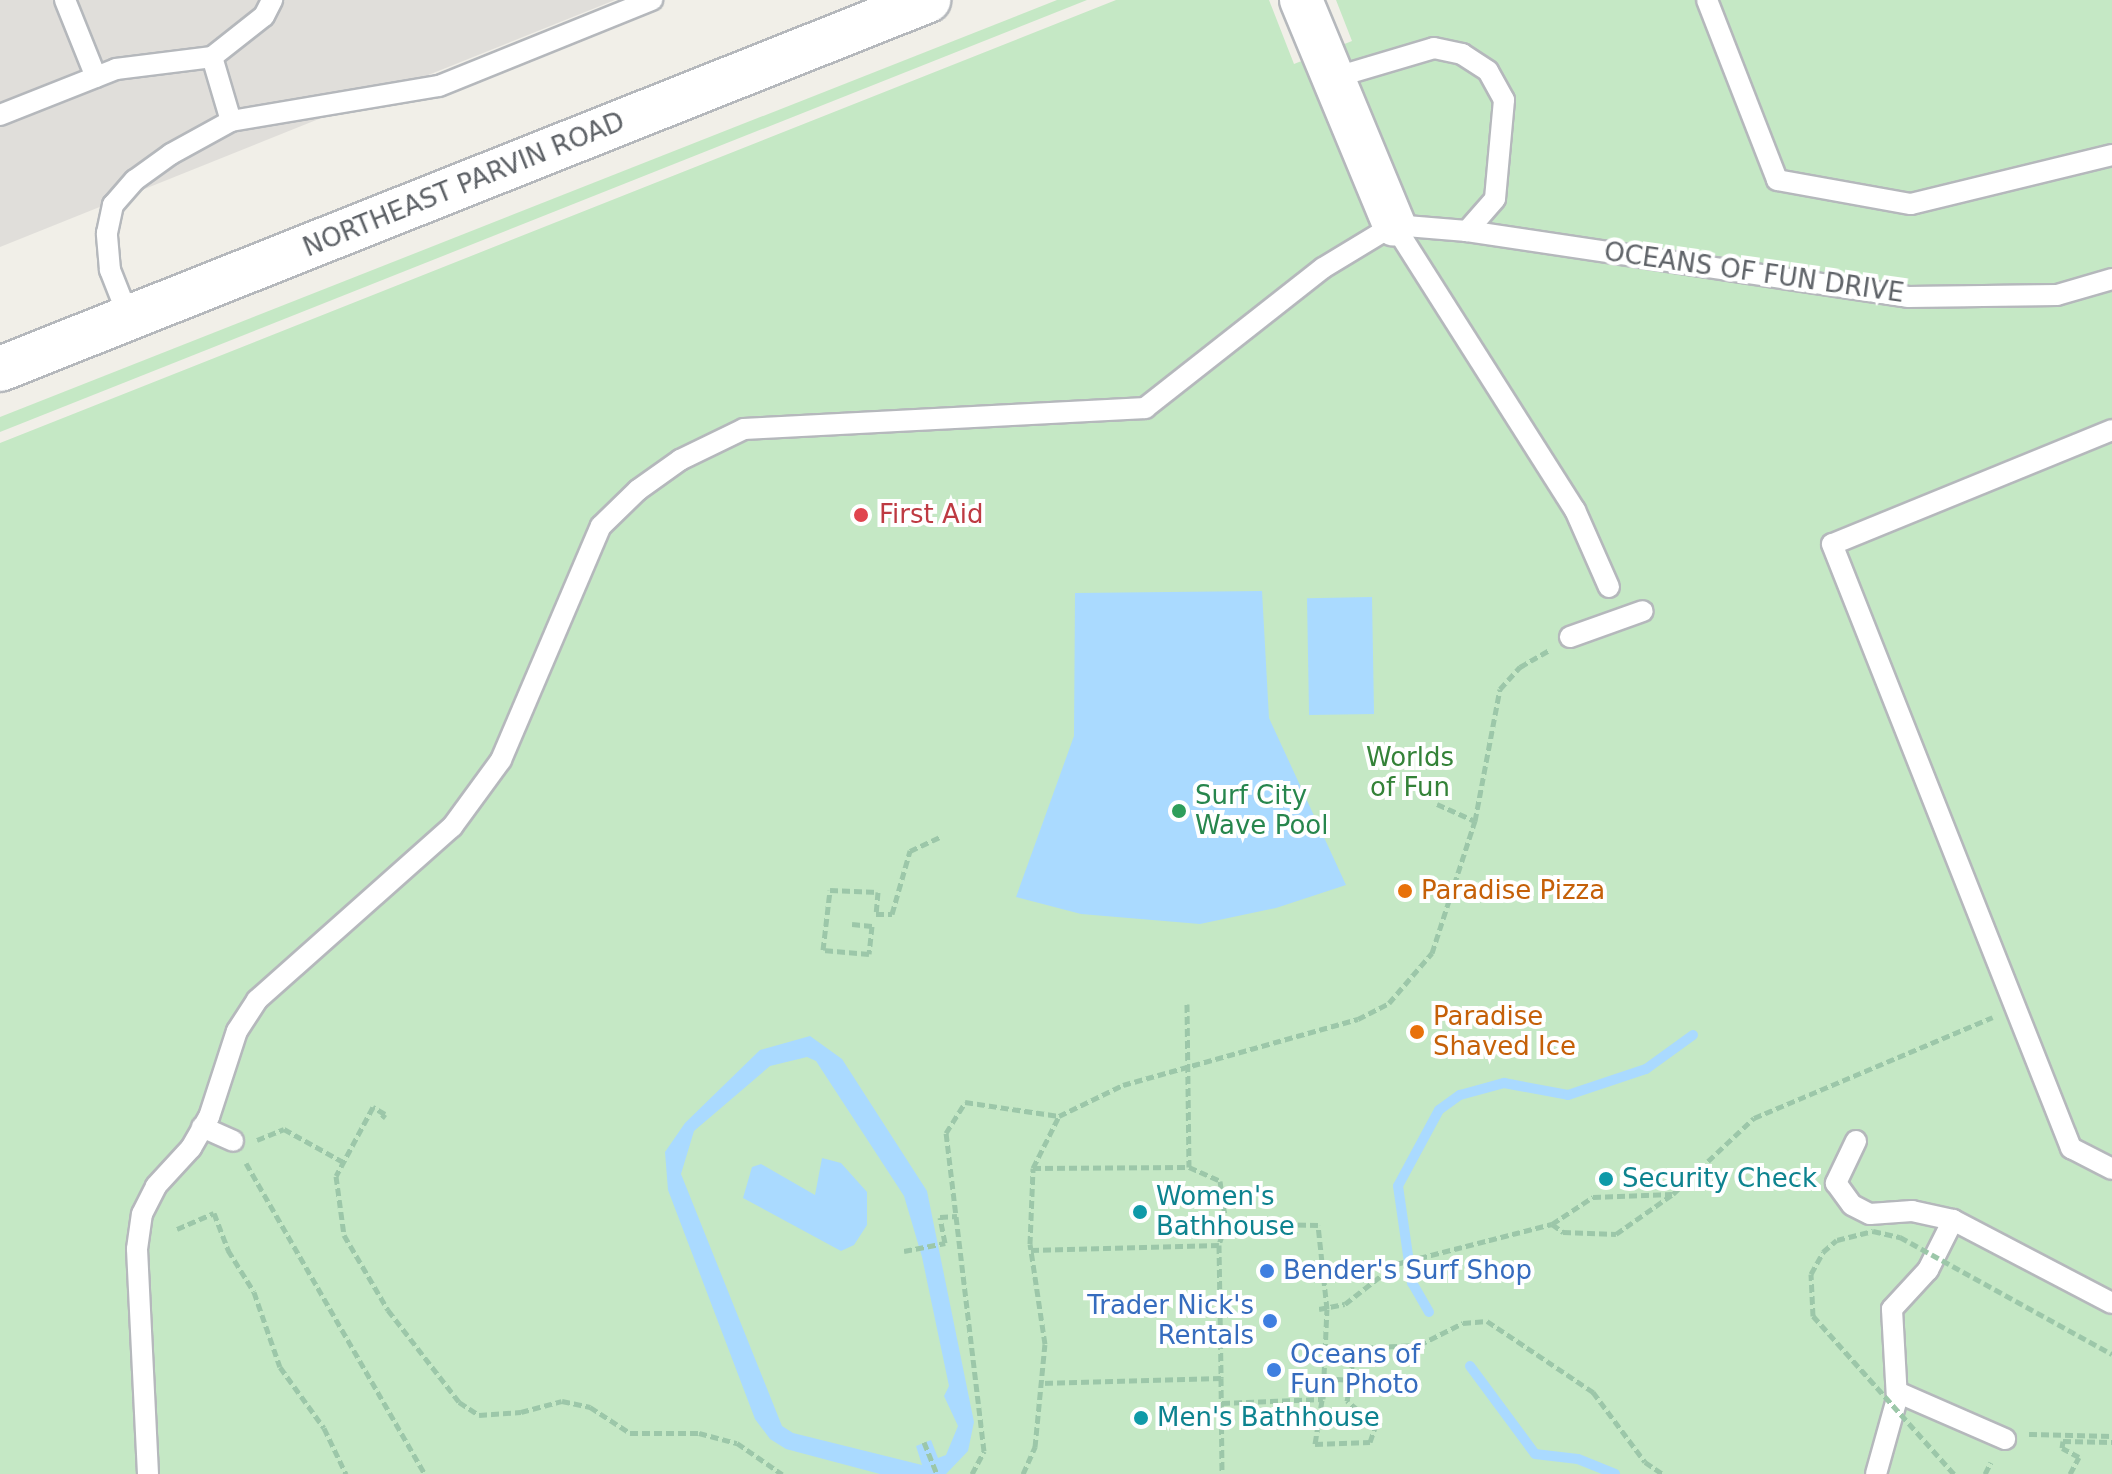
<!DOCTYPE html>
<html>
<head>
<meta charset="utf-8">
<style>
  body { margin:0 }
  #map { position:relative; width:2112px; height:1474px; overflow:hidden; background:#f1efe8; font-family:"DejaVu Sans",sans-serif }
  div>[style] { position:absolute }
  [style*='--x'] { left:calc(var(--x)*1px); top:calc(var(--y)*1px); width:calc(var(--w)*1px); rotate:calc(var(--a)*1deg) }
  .industrial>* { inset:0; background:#e0deda }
  .green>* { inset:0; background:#c5e8c5 }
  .water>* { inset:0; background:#aadaff; transform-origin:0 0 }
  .stream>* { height:10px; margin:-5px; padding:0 5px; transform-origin:5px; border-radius:5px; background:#aadaff }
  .path>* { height:5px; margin-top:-2.5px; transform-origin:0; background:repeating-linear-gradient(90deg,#9cc7a9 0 8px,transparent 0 12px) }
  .roads { filter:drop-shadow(2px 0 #b5b8bc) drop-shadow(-2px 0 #b5b8bc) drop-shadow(0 2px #b5b8bc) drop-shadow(0 -2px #b5b8bc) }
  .lane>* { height:20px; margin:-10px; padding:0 10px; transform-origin:10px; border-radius:10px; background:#fff }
  .street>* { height:42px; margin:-21px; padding:0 21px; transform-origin:21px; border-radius:21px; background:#fff }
  .secondary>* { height:44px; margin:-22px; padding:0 22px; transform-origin:22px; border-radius:22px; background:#fff }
  .path-bridge>* { height:5px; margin-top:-2.5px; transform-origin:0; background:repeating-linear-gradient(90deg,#9cc7a9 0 8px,transparent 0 12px) }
  .dots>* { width:22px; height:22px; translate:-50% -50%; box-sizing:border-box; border:4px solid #fff; border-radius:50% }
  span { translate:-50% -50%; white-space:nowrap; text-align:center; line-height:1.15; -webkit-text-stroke:8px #fff; paint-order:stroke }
  .street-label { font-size:26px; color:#5f6368 }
  .health-label { font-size:26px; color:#be3a42 }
  .left { translate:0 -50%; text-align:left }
  .park-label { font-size:26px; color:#348238 }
  .leisure-label { font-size:26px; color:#27864d }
  .food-label { font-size:26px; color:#c56008 }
  .culture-label { font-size:26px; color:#0d838f }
  .shop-label { font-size:26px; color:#366cbe }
  .right { translate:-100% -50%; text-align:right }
</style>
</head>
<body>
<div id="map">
  <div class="industrial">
    <div style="clip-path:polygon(0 0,615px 0,0 247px)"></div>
  </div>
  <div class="green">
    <div style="clip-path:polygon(1057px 0,1087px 0,0 432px,0 417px)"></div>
    <div style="clip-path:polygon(1116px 0,1269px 0,1294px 64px,1352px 41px,1336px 0,2112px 0,2112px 1474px,0 1474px,0 443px)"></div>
  </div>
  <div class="water">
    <div style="clip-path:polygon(1262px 591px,1269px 718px,1346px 885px,1276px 908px,1200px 924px,1081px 914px,1016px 897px,1074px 736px,1075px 593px)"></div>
    <div style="left:1372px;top:597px;width:117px;height:65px;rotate:89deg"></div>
    <div style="clip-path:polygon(evenodd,810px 1036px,842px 1059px,927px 1191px,974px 1422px,968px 1451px,946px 1474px,880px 1474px,786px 1449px,770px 1439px,755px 1419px,668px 1190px,665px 1152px,685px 1123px,760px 1050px,810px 1036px,807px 1057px,816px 1061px,904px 1196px,922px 1257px,949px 1386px,944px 1396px,958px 1426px,946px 1455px,938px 1458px,931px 1440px,916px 1446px,922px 1465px,793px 1433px,782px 1426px,681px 1174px,694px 1131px,770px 1066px,807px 1057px)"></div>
    <div style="clip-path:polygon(822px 1158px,841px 1163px,867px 1192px,867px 1225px,854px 1245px,841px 1251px,743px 1198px,752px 1167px,761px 1164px,815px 1195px)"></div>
  </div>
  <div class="stream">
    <div style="--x:1429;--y:1312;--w:34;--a:-120"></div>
    <div style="--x:1412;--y:1283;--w:98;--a:-98.2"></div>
    <div style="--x:1398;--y:1186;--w:86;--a:-61.7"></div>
    <div style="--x:1439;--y:1110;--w:26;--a:-36"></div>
    <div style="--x:1460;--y:1095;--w:46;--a:-15.3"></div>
    <div style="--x:1504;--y:1083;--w:65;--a:10.6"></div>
    <div style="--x:1568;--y:1095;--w:82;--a:-18.4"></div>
    <div style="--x:1646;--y:1069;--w:58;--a:-35.9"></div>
    <div style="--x:1470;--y:1366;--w:109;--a:53.5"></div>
    <div style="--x:1535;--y:1454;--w:43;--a:6.6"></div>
    <div style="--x:1578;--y:1459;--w:40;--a:22"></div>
  </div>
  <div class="path">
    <div style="--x:1437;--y:804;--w:42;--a:24.1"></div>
    <div style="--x:852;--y:924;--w:20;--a:6"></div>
    <div style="--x:872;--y:926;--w:28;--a:96"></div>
    <div style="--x:869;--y:954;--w:46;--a:-175"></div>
    <div style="--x:823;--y:950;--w:60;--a:-83.3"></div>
    <div style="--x:830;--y:890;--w:48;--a:2.4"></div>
    <div style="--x:878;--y:892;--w:22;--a:95"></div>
    <div style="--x:876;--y:914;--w:16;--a:0"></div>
    <div style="--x:892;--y:914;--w:66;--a:-74.1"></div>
    <div style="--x:910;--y:851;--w:33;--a:-25"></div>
    <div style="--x:1187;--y:1004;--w:163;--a:89.3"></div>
    <div style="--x:382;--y:1118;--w:5;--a:-53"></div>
    <div style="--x:385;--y:1114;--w:14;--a:-150"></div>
    <div style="--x:373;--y:1107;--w:78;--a:118.2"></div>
    <div style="--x:336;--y:1176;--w:60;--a:82.3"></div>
    <div style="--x:344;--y:1235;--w:87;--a:59.6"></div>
    <div style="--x:388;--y:1310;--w:116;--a:52.3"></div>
    <div style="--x:459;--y:1402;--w:24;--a:33"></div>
    <div style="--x:479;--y:1415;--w:42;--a:-4.1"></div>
    <div style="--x:521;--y:1412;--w:42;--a:-15"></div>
    <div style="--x:562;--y:1401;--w:29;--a:12"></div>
    <div style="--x:590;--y:1407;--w:48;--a:33"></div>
    <div style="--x:630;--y:1433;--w:69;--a:0"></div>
    <div style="--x:699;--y:1433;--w:39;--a:15"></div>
    <div style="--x:737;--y:1443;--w:55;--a:34.6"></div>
    <div style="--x:257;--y:1140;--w:29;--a:-22"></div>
    <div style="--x:284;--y:1129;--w:68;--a:29.2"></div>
    <div style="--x:246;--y:1163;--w:359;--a:60.1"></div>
    <div style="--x:1033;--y:1168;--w:156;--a:-0.4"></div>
    <div style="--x:1189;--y:1167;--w:34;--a:24"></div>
    <div style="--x:1220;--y:1181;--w:42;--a:81.9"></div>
    <div style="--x:1226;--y:1223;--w:23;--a:108"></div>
    <div style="--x:1552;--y:1224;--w:14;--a:36"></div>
    <div style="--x:1563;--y:1232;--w:53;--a:2.2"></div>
    <div style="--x:1616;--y:1234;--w:70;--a:-35.1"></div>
    <div style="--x:1673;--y:1194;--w:111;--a:-43.2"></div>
    <div style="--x:1754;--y:1118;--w:259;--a:-22.9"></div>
    <div style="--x:177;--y:1229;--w:40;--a:-23.4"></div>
    <div style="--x:214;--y:1213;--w:40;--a:69"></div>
    <div style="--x:228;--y:1250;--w:49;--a:58.2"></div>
    <div style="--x:254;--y:1292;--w:79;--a:70.9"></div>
    <div style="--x:280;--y:1367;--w:75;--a:54.2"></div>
    <div style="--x:324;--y:1428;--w:51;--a:64.4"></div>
    <div style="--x:1031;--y:1250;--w:188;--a:-1.5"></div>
    <div style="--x:1219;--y:1245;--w:133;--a:89.1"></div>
    <div style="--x:1221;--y:1378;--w:180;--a:178.4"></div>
    <div style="--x:904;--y:1251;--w:42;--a:-11"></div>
    <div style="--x:945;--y:1243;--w:26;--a:-101"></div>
    <div style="--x:940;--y:1217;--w:17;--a:-3"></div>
    <div style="--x:1319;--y:1309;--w:26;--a:-11"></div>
    <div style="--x:1345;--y:1304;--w:65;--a:-38.1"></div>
    <div style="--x:1396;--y:1264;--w:161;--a:-14.4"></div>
    <div style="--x:1552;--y:1224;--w:49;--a:-33.4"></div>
    <div style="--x:1593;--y:1197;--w:79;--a:-2.2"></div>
    <div style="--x:1221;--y:1378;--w:96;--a:89.4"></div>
    <div style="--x:1323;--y:1378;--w:28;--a:4"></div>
    <div style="--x:1351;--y:1380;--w:32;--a:-86"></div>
    <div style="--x:1353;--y:1348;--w:66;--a:-2.6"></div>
    <div style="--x:1419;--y:1345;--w:49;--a:-26.6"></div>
    <div style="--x:1463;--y:1323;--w:24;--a:-5"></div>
    <div style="--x:1487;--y:1321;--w:128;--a:33.8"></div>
    <div style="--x:1593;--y:1392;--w:87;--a:53.4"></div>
    <div style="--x:1645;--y:1462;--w:22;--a:34"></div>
    <div style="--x:1322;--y:1400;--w:45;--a:99"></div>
    <div style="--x:1315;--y:1444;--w:55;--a:-2.1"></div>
    <div style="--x:1370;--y:1442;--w:18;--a:-71"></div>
    <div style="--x:1376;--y:1425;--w:38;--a:-140"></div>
    <div style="--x:1347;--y:1401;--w:21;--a:-79"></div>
    <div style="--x:1222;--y:1403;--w:101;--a:-2.3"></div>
    <div style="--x:1323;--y:1399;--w:90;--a:-87.5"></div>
    <div style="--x:1327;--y:1309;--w:84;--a:-96.1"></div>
    <div style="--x:1318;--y:1225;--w:92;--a:-178.8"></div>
    <div style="--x:2029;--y:1434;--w:83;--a:1.4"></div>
    <div style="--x:924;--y:1442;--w:35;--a:68"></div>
    <div style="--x:972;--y:1474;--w:26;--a:-62"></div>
    <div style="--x:984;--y:1451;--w:320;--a:-96.8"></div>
    <div style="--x:946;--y:1133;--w:36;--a:-58"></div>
    <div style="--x:965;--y:1102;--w:95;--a:8.5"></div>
    <div style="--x:1023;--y:1474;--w:30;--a:-66"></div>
    <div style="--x:1035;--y:1447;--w:103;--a:-84.5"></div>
    <div style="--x:1045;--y:1344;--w:101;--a:-98.5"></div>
    <div style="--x:1030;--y:1244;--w:76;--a:-87.7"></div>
    <div style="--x:1033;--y:1168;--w:58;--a:-63.4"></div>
    <div style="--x:1059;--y:1116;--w:71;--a:-25.8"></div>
    <div style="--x:1123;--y:1085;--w:244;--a:-15.7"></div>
    <div style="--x:1358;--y:1019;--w:35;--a:-27"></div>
    <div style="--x:1389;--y:1003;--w:66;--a:-49.3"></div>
    <div style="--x:1432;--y:953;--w:139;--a:-72"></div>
    <div style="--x:1475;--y:821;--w:134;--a:-79.3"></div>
    <div style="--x:1500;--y:689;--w:30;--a:-48"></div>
    <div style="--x:1520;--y:667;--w:34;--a:-30"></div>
    <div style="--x:1985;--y:1474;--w:13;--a:-63"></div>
    <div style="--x:2070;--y:1474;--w:19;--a:-62"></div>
    <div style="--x:2079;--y:1457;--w:19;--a:-152"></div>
    <div style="--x:2062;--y:1448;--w:7;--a:-82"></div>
    <div style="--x:2063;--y:1441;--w:49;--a:1.2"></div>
  </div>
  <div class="roads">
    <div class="lane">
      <div style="--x:65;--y:0;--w:83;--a:68.1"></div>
      <div style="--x:1707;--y:0;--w:193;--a:68.7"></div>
      <div style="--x:1777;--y:180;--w:136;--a:10.2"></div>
      <div style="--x:1911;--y:204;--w:207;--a:-13.7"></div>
      <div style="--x:1333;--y:78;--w:105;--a:-16.5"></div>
      <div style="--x:1434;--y:48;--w:29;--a:12"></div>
      <div style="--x:1462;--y:54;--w:31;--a:33"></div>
      <div style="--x:1488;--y:71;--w:33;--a:61"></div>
      <div style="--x:1504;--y:100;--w:99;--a:95.2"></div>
      <div style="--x:1495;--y:199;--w:43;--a:131.2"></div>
      <div style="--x:0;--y:115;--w:125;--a:-21.6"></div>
      <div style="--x:116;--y:69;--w:97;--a:-7.1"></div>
      <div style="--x:231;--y:121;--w:67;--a:-106.5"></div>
      <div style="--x:212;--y:57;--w:66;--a:-38.3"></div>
      <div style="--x:264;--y:16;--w:18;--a:-63"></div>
      <div style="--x:1394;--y:225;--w:73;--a:4.7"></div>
      <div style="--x:1467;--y:231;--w:446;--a:8.5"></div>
      <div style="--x:1908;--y:297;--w:149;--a:-0.8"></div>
      <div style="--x:2057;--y:295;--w:57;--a:-16.2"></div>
      <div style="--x:1394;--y:225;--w:338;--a:57.6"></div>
      <div style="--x:1575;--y:510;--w:84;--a:66.2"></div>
      <div style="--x:129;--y:318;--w:52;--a:-111.6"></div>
      <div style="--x:110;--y:270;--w:37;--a:-95"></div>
      <div style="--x:107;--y:233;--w:29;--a:-78"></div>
      <div style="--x:113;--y:205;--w:33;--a:-49"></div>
      <div style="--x:135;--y:180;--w:44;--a:-35.8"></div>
      <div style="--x:171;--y:154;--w:68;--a:-28.8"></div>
      <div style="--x:231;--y:121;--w:211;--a:-9.6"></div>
      <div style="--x:439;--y:86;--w:230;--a:-22"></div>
      <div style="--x:2112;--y:430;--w:302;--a:157.8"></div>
      <div style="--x:1832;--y:544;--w:650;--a:68.41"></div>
      <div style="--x:2071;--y:1148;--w:46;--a:27.1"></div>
      <div style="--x:1570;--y:637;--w:77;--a:-19.6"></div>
      <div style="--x:202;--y:1127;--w:34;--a:24"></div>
      <div style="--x:1856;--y:1141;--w:47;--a:115.5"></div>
      <div style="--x:1836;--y:1183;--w:27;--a:54"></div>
      <div style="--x:1852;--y:1205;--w:20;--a:27"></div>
      <div style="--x:1870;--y:1214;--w:42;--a:-4.1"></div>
      <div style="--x:1912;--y:1211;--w:42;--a:12.4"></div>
      <div style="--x:1953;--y:1220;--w:179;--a:27.6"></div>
      <div style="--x:1897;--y:1392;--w:118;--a:23.5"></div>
      <div style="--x:148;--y:1474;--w:225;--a:-92.8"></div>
      <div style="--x:137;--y:1249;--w:35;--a:-82"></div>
      <div style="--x:142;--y:1214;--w:31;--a:-63"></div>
      <div style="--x:156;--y:1186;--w:52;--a:-47.4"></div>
      <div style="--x:191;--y:1148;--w:36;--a:-60"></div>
      <div style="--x:209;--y:1117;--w:90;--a:-72"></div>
      <div style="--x:237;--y:1031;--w:37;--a:-57"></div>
      <div style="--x:257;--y:1000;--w:261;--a:-41.6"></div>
      <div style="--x:452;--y:827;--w:83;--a:-53.8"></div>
      <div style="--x:501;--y:760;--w:254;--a:-66.9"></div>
      <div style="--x:601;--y:526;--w:52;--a:-44.2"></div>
      <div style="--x:638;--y:490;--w:52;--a:-35.5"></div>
      <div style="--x:680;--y:460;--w:71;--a:-25.8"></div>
      <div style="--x:744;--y:429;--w:402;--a:-3"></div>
      <div style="--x:1145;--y:408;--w:226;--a:-38.2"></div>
      <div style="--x:1323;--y:268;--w:83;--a:-31.2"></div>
      <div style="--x:1876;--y:1474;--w:78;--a:-74.4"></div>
      <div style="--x:1897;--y:1399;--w:90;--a:-93.2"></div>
      <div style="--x:1892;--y:1309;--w:53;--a:-47.3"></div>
      <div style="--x:1928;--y:1270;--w:56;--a:-63.4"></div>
    </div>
    <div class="street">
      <div style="--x:1301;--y:0;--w:243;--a:67.5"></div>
    </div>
    <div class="secondary">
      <div style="--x:0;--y:369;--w:999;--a:-21.68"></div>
    </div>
  </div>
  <div class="path-bridge">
    <div style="--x:1954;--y:1474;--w:212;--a:-131.7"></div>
    <div style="--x:1813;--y:1316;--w:42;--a:-92.7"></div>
    <div style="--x:1811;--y:1274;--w:25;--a:-61"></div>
    <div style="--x:1823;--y:1252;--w:18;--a:-41"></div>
    <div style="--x:1837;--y:1240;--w:37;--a:-14"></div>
    <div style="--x:1873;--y:1231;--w:28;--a:13"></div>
    <div style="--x:1900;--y:1237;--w:242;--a:28.9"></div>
  </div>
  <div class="dots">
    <div style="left:861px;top:515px;background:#e0444e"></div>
    <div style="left:1179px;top:811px;background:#2e9e5b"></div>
    <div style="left:1405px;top:891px;background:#e8710a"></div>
    <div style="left:1417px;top:1032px;background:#e8710a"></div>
    <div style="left:1606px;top:1179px;background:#0f9aa8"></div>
    <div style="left:1140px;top:1212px;background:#0f9aa8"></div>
    <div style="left:1267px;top:1271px;background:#3f7fe0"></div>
    <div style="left:1270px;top:1321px;background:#3f7fe0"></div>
    <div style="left:1274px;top:1370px;background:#3f7fe0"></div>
    <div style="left:1141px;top:1418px;background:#0f9aa8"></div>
  </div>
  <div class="street-label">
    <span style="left:464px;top:185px;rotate:-22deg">NORTHEAST PARVIN ROAD</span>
    <span style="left:1754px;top:273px;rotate:8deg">OCEANS OF FUN DRIVE</span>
  </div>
  <div class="health-label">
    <span class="left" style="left:879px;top:515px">First Aid</span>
  </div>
  <div class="park-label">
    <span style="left:1410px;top:773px">Worlds<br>of Fun</span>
  </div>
  <div class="leisure-label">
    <span class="left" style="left:1195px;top:811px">Surf City<br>Wave Pool</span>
  </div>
  <div class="food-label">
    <span class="left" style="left:1421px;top:891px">Paradise Pizza</span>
    <span class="left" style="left:1433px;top:1032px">Paradise<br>Shaved Ice</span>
  </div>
  <div class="culture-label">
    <span class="left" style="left:1622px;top:1179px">Security Check</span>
    <span class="left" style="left:1156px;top:1212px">Women's<br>Bathhouse</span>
    <span class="left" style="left:1157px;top:1418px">Men's Bathhouse</span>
  </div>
  <div class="shop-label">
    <span class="left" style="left:1283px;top:1271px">Bender's Surf Shop</span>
    <span class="right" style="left:1254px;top:1321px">Trader Nick's<br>Rentals</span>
    <span class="left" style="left:1290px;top:1370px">Oceans of<br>Fun Photo</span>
  </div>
</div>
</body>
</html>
